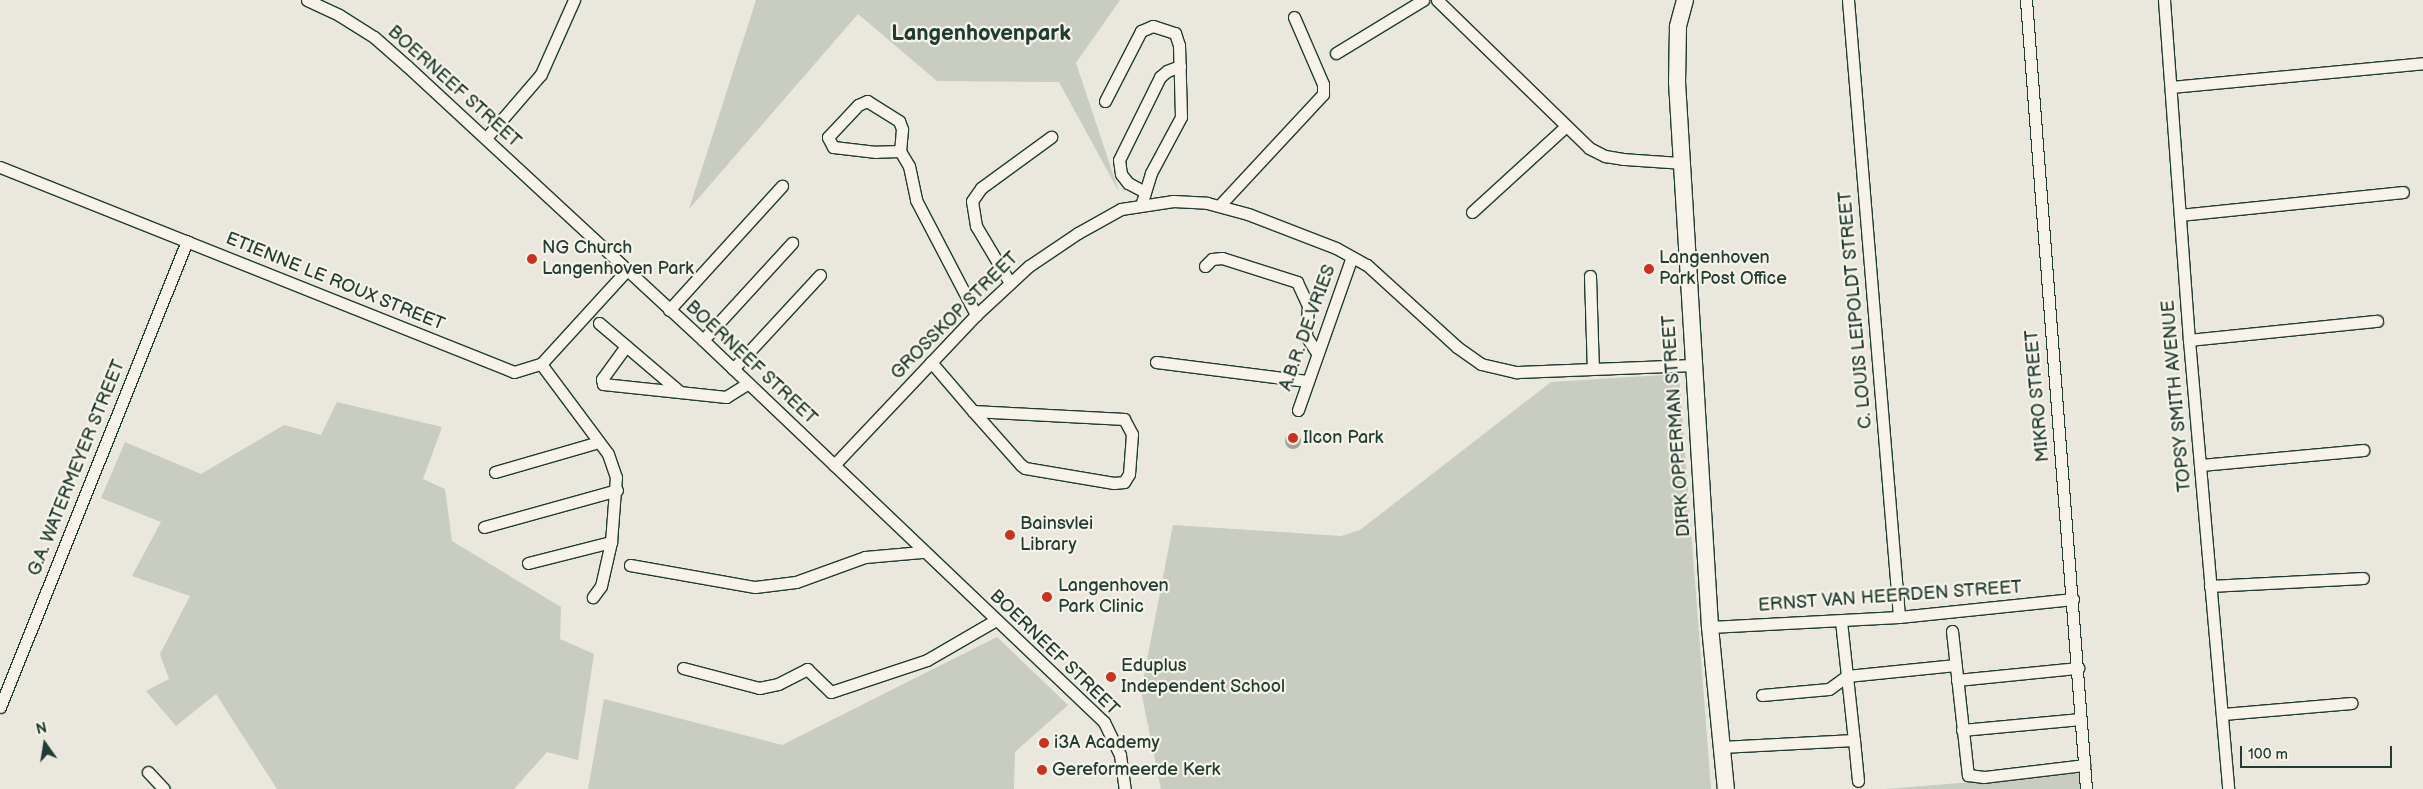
<!DOCTYPE html>
<html>
<head>
<meta charset="utf-8">
<style>
  body { margin:0 }
  #map { position:relative; width:2423px; height:789px; overflow:hidden; background:#eae8dd; font-family:"Balsamiq Sans",sans-serif }
  div>[style] { position:absolute }
  [style*='--x'] { left:calc(var(--x)*1px); top:calc(var(--y)*1px); width:calc(var(--w)*1px); rotate:calc(var(--a)*1deg) }
  .green>* { inset:0; background:#c8ccc1 }
  .water>* { inset:0; background:#9ca69c }
  .round { border-radius:50% }
  .roads { filter:drop-shadow(1px 0 #1f3d34) drop-shadow(-1px 0 #1f3d34) drop-shadow(0 1px #1f3d34) drop-shadow(0 -1px #1f3d34) }
  .street>* { height:11px; margin:-5.5px; padding:0 5.5px; transform-origin:5.5px; border-radius:5.5px; background:#f7f3e8 }
  .secondary>* { height:16px; margin:-8px; padding:0 8px; transform-origin:8px; border-radius:8px; background:#f7f3e8 }
  .dots>* { width:14px; height:14px; translate:-50% -50%; box-sizing:border-box; border:2px solid #f7f3e8; border-radius:50% }
  span { translate:-50% -50%; white-space:nowrap; text-align:center; line-height:1.15; -webkit-text-stroke:4.5px #f7f3e8; paint-order:stroke }
  .street-label { font-size:18px; color:#1f3d34 }
  .poi-label { font-size:18px; color:#1f3d34 }
  .left { translate:0 -50%; text-align:left }
  .district-label { font-size:22px; color:#1f3d34; font-weight:700 }
  .north { position:absolute; left:20px; top:719px; width:50px; height:50px; -webkit-text-stroke:4px #f7f3e8; paint-order:stroke; rotate:347deg; font-size:14px; font-weight:700; line-height:20px; text-align:center; color:#1f3d34 }
  .north::after { content:''; display:block; margin:auto; width:18px; height:22px; background:#1f3d34; clip-path:polygon(50% 0,100% 100%,50% 72%,0 100%) }
  .scale { position:absolute; left:2240px; top:746px; width:152px; height:22px; box-sizing:border-box; border:2px solid #1f3d34; border-top:0; padding-left:6px; font-size:15px; line-height:18px; white-space:nowrap; color:#1f3d34; -webkit-text-stroke:4px #f7f3e8; paint-order:stroke }
</style>
</head>
<body>
<div id="map">
  <div class="green">
    <div style="clip-path:polygon(756px 0,1120px 0,1076px 63px,1119px 192px,1059px 82px,937px 81px,858px 14px,689px 209px)"></div>
    <div style="clip-path:polygon(1679px 374px,1711px 789px,1161px 789px,1141px 691px,1173px 525px,1341px 536px,1360px 530px,1551px 382px)"></div>
    <div style="clip-path:polygon(337px 402px,442px 427px,423px 479px,445px 489px,452px 541px,561px 607px,560px 639px,594px 654px,578px 760px,547px 752px,514px 789px,277px 789px,216px 694px,176px 726px,146px 691px,169px 679px,160px 654px,190px 596px,132px 576px,161px 522px,101px 498px,125px 442px,201px 474px,284px 425px,321px 435px)"></div>
    <div style="clip-path:polygon(997px 637px,1068px 705px,1015px 752px,1014px 789px,588px 789px,604px 699px,782px 745px)"></div>
    <div style="clip-path:polygon(2083px 773px,2084px 789px,1885px 789px)"></div>
  </div>
  <div class="water">
    <div class="round" style="left:1285px;top:433px;width:16px;height:16px"></div>
  </div>
  <div class="roads">
    <div class="street">
      <div style="--x:307;--y:0;--w:35;--a:25"></div>
      <div style="--x:339;--y:15;--w:41;--a:32.2"></div>
      <div style="--x:374;--y:37;--w:44;--a:41.3"></div>
      <div style="--x:407;--y:66;--w:403;--a:42.8"></div>
      <div style="--x:703;--y:340;--w:554;--a:43.61"></div>
      <div style="--x:1104;--y:722;--w:37;--a:64"></div>
      <div style="--x:1120;--y:755;--w:34;--a:82"></div>
      <div style="--x:1437;--y:0;--w:212;--a:44.2"></div>
      <div style="--x:1589;--y:148;--w:18;--a:27"></div>
      <div style="--x:1605;--y:156;--w:18;--a:9"></div>
      <div style="--x:1623;--y:159;--w:59;--a:3.9"></div>
      <div style="--x:1848;--y:0;--w:619;--a:85.27"></div>
      <div style="--x:2026;--y:0;--w:791;--a:85.65"></div>
      <div style="--x:2164;--y:0;--w:341;--a:85.8"></div>
      <div style="--x:2189;--y:340;--w:451;--a:85"></div>
      <div style="--x:1336;--y:53;--w:102;--a:-31.3"></div>
      <div style="--x:2171;--y:87;--w:253;--a:-5.4"></div>
      <div style="--x:1105;--y:101;--w:79;--a:-62.8"></div>
      <div style="--x:1141;--y:31;--w:13;--a:-23"></div>
      <div style="--x:1153;--y:26;--w:23;--a:18"></div>
      <div style="--x:1175;--y:33;--w:13;--a:72"></div>
      <div style="--x:1179;--y:45;--w:72;--a:88.4"></div>
      <div style="--x:1181;--y:117;--w:64;--a:118.2"></div>
      <div style="--x:1151;--y:173;--w:34;--a:107"></div>
      <div style="--x:486;--y:138;--w:84;--a:-49.3"></div>
      <div style="--x:541;--y:74;--w:81;--a:-66"></div>
      <div style="--x:900;--y:151;--w:24;--a:178"></div>
      <div style="--x:876;--y:152;--w:43;--a:-173.4"></div>
      <div style="--x:833;--y:147;--w:11;--a:-117"></div>
      <div style="--x:828;--y:137;--w:44;--a:-46.8"></div>
      <div style="--x:858;--y:105;--w:10;--a:-24"></div>
      <div style="--x:867;--y:101;--w:38;--a:32"></div>
      <div style="--x:899;--y:121;--w:9;--a:69"></div>
      <div style="--x:902;--y:129;--w:22;--a:95"></div>
      <div style="--x:900;--y:151;--w:17;--a:59"></div>
      <div style="--x:909;--y:166;--w:35;--a:78"></div>
      <div style="--x:916;--y:200;--w:130;--a:62.4"></div>
      <div style="--x:0;--y:167;--w:553;--a:21.74"></div>
      <div style="--x:514;--y:372;--w:28;--a:-17"></div>
      <div style="--x:541;--y:364;--w:126;--a:-47.6"></div>
      <div style="--x:1145;--y:192;--w:19;--a:-152"></div>
      <div style="--x:1128;--y:183;--w:11;--a:-128"></div>
      <div style="--x:1121;--y:174;--w:14;--a:-98"></div>
      <div style="--x:1119;--y:160;--w:93;--a:-63.7"></div>
      <div style="--x:1160;--y:77;--w:9;--a:-41"></div>
      <div style="--x:1167;--y:71;--w:14;--a:-21"></div>
      <div style="--x:1219;--y:206;--w:153;--a:-47.1"></div>
      <div style="--x:1323;--y:94;--w:10;--a:-90"></div>
      <div style="--x:1323;--y:84;--w:73;--a:-113.4"></div>
      <div style="--x:1472;--y:212;--w:126;--a:-42.4"></div>
      <div style="--x:2180;--y:215;--w:224;--a:-5.9"></div>
      <div style="--x:1205;--y:266;--w:10;--a:-45"></div>
      <div style="--x:1212;--y:259;--w:10;--a:-6"></div>
      <div style="--x:1222;--y:258;--w:79;--a:17.7"></div>
      <div style="--x:1297;--y:282;--w:26;--a:65"></div>
      <div style="--x:1308;--y:306;--w:30;--a:94"></div>
      <div style="--x:1306;--y:336;--w:20;--a:57"></div>
      <div style="--x:1590;--y:276;--w:93;--a:88.2"></div>
      <div style="--x:1010;--y:283;--w:66;--a:-120.8"></div>
      <div style="--x:976;--y:226;--w:25;--a:-99"></div>
      <div style="--x:972;--y:201;--w:16;--a:-55"></div>
      <div style="--x:981;--y:188;--w:87;--a:-36.1"></div>
      <div style="--x:669;--y:310;--w:168;--a:-47.7"></div>
      <div style="--x:599;--y:323;--w:106;--a:40.4"></div>
      <div style="--x:703;--y:340;--w:132;--a:-47.5"></div>
      <div style="--x:2189;--y:340;--w:189;--a:-5.8"></div>
      <div style="--x:626;--y:346;--w:41;--a:126"></div>
      <div style="--x:602;--y:379;--w:5;--a:79"></div>
      <div style="--x:603;--y:384;--w:124;--a:6"></div>
      <div style="--x:726;--y:397;--w:26;--a:-32"></div>
      <div style="--x:931;--y:362;--w:65;--a:49.4"></div>
      <div style="--x:973;--y:411;--w:72;--a:48.4"></div>
      <div style="--x:1021;--y:465;--w:5;--a:37"></div>
      <div style="--x:1025;--y:468;--w:90;--a:9.6"></div>
      <div style="--x:1114;--y:483;--w:10;--a:-6"></div>
      <div style="--x:1124;--y:482;--w:9;--a:-58"></div>
      <div style="--x:1129;--y:474;--w:40;--a:-85.7"></div>
      <div style="--x:1132;--y:434;--w:17;--a:-118"></div>
      <div style="--x:1124;--y:419;--w:151;--a:-177"></div>
      <div style="--x:1156;--y:362;--w:152;--a:7.2"></div>
      <div style="--x:541;--y:364;--w:112;--a:53.3"></div>
      <div style="--x:608;--y:454;--w:24;--a:71"></div>
      <div style="--x:616;--y:477;--w:65;--a:94.4"></div>
      <div style="--x:611;--y:542;--w:45;--a:102.8"></div>
      <div style="--x:601;--y:586;--w:14;--a:126"></div>
      <div style="--x:733;--y:369;--w:128;--a:-47.2"></div>
      <div style="--x:1298;--y:410;--w:162;--a:-70.6"></div>
      <div style="--x:834;--y:465;--w:207;--a:-46.6"></div>
      <div style="--x:976;--y:315;--w:72;--a:-42.8"></div>
      <div style="--x:1029;--y:266;--w:59;--a:-34"></div>
      <div style="--x:1078;--y:233;--w:49;--a:-29.2"></div>
      <div style="--x:1121;--y:209;--w:53;--a:-8.7"></div>
      <div style="--x:1173;--y:201;--w:34;--a:3"></div>
      <div style="--x:1207;--y:203;--w:42;--a:15"></div>
      <div style="--x:1248;--y:214;--w:94;--a:21.1"></div>
      <div style="--x:1336;--y:248;--w:35;--a:29"></div>
      <div style="--x:1367;--y:265;--w:122;--a:42.3"></div>
      <div style="--x:1457;--y:347;--w:29;--a:35"></div>
      <div style="--x:1481;--y:364;--w:37;--a:13"></div>
      <div style="--x:1517;--y:372;--w:177;--a:-2.3"></div>
      <div style="--x:2201;--y:465;--w:163;--a:-5.3"></div>
      <div style="--x:495;--y:472;--w:108;--a:-16.1"></div>
      <div style="--x:484;--y:527;--w:138;--a:-15.5"></div>
      <div style="--x:528;--y:563;--w:86;--a:-14.2"></div>
      <div style="--x:630;--y:565;--w:127;--a:10"></div>
      <div style="--x:755;--y:587;--w:41;--a:-7"></div>
      <div style="--x:796;--y:582;--w:73;--a:-19.9"></div>
      <div style="--x:865;--y:557;--w:57;--a:-5"></div>
      <div style="--x:2210;--y:586;--w:153;--a:-3"></div>
      <div style="--x:1841;--y:621;--w:120;--a:83.8"></div>
      <div style="--x:1710;--y:627;--w:189;--a:-3"></div>
      <div style="--x:1899;--y:617;--w:175;--a:-5.9"></div>
      <div style="--x:1952;--y:631;--w:145;--a:83.7"></div>
      <div style="--x:1968;--y:775;--w:16;--a:7"></div>
      <div style="--x:1984;--y:777;--w:101;--a:-6.8"></div>
      <div style="--x:683;--y:668;--w:79;--a:14.7"></div>
      <div style="--x:759;--y:688;--w:19;--a:-12"></div>
      <div style="--x:778;--y:684;--w:33;--a:-27"></div>
      <div style="--x:807;--y:669;--w:33;--a:44"></div>
      <div style="--x:831;--y:692;--w:101;--a:-18.4"></div>
      <div style="--x:927;--y:660;--w:80;--a:-30.1"></div>
      <div style="--x:1957;--y:680;--w:122;--a:-5.7"></div>
      <div style="--x:1762;--y:695;--w:67;--a:-5.1"></div>
      <div style="--x:1829;--y:689;--w:22;--a:-36"></div>
      <div style="--x:1847;--y:676;--w:109;--a:-5.8"></div>
      <div style="--x:0;--y:707;--w:502;--a:-68.14"></div>
      <div style="--x:2223;--y:714;--w:129;--a:-4.9"></div>
      <div style="--x:1962;--y:730;--w:119;--a:-5.3"></div>
      <div style="--x:1721;--y:747;--w:133;--a:-3"></div>
      <div style="--x:1854;--y:740;--w:41;--a:84.4"></div>
      <div style="--x:148;--y:772;--w:23;--a:47"></div>
    </div>
    <div class="secondary">
      <div style="--x:1685;--y:0;--w:28;--a:105"></div>
      <div style="--x:1678;--y:27;--w:55;--a:91"></div>
      <div style="--x:1677;--y:82;--w:546;--a:86.53"></div>
      <div style="--x:1710;--y:627;--w:163;--a:84.4"></div>
    </div>
  </div>
  <div class="dots">
    <div style="left:532px;top:259px;background:#c8321e"></div>
    <div style="left:1649px;top:269px;background:#c8321e"></div>
    <div style="left:1293px;top:438px;background:#c8321e"></div>
    <div style="left:1010px;top:535px;background:#c8321e"></div>
    <div style="left:1047px;top:597px;background:#c8321e"></div>
    <div style="left:1111px;top:677px;background:#c8321e"></div>
    <div style="left:1044px;top:743px;background:#c8321e"></div>
    <div style="left:1042px;top:770px;background:#c8321e"></div>
  </div>
  <div class="street-label">
    <span style="left:454px;top:87px;rotate:42deg">BOERNEEF STREET</span>
    <span style="left:335px;top:282px;rotate:22deg">ETIENNE LE ROUX STREET</span>
    <span style="left:1856px;top:310px;rotate:-95deg">C. LOUIS LEIPOLDT STREET</span>
    <span style="left:955px;top:316px;rotate:-45deg">GROSSKOP STREET</span>
    <span style="left:1308px;top:328px;rotate:-70deg">A.B.R. DE VRIES</span>
    <span style="left:751px;top:363px;rotate:43deg">BOERNEEF STREET</span>
    <span style="left:2038px;top:396px;rotate:-95deg">MIKRO STREET</span>
    <span style="left:2177px;top:396px;rotate:-95deg">TOPSY SMITH AVENUE</span>
    <span style="left:1677px;top:426px;rotate:-94deg">DIRK OPPERMAN STREET</span>
    <span style="left:77px;top:468px;rotate:-68deg">G.A. WATERMEYER STREET</span>
    <span style="left:1890px;top:597px;rotate:-4deg">ERNST VAN HEERDEN STREET</span>
    <span style="left:1054px;top:653px;rotate:44deg">BOERNEEF STREET</span>
  </div>
  <div class="poi-label">
    <span class="left" style="left:542px;top:259px">NG Church<br>Langenhoven Park</span>
    <span class="left" style="left:1659px;top:269px">Langenhoven<br>Park Post Office</span>
    <span class="left" style="left:1303px;top:438px">Ilcon Park</span>
    <span class="left" style="left:1020px;top:535px">Bainsvlei<br>Library</span>
    <span class="left" style="left:1058px;top:597px">Langenhoven<br>Park Clinic</span>
    <span class="left" style="left:1121px;top:677px">Eduplus<br>Independent School</span>
    <span class="left" style="left:1054px;top:743px">i3A Academy</span>
    <span class="left" style="left:1052px;top:770px">Gereformeerde Kerk</span>
  </div>
  <div class="district-label">
    <span style="left:981px;top:34px">Langenhovenpark</span>
  </div>
  <div class="north">N</div>
  <div class="scale">100 m</div>
</div>
</body>
</html>
